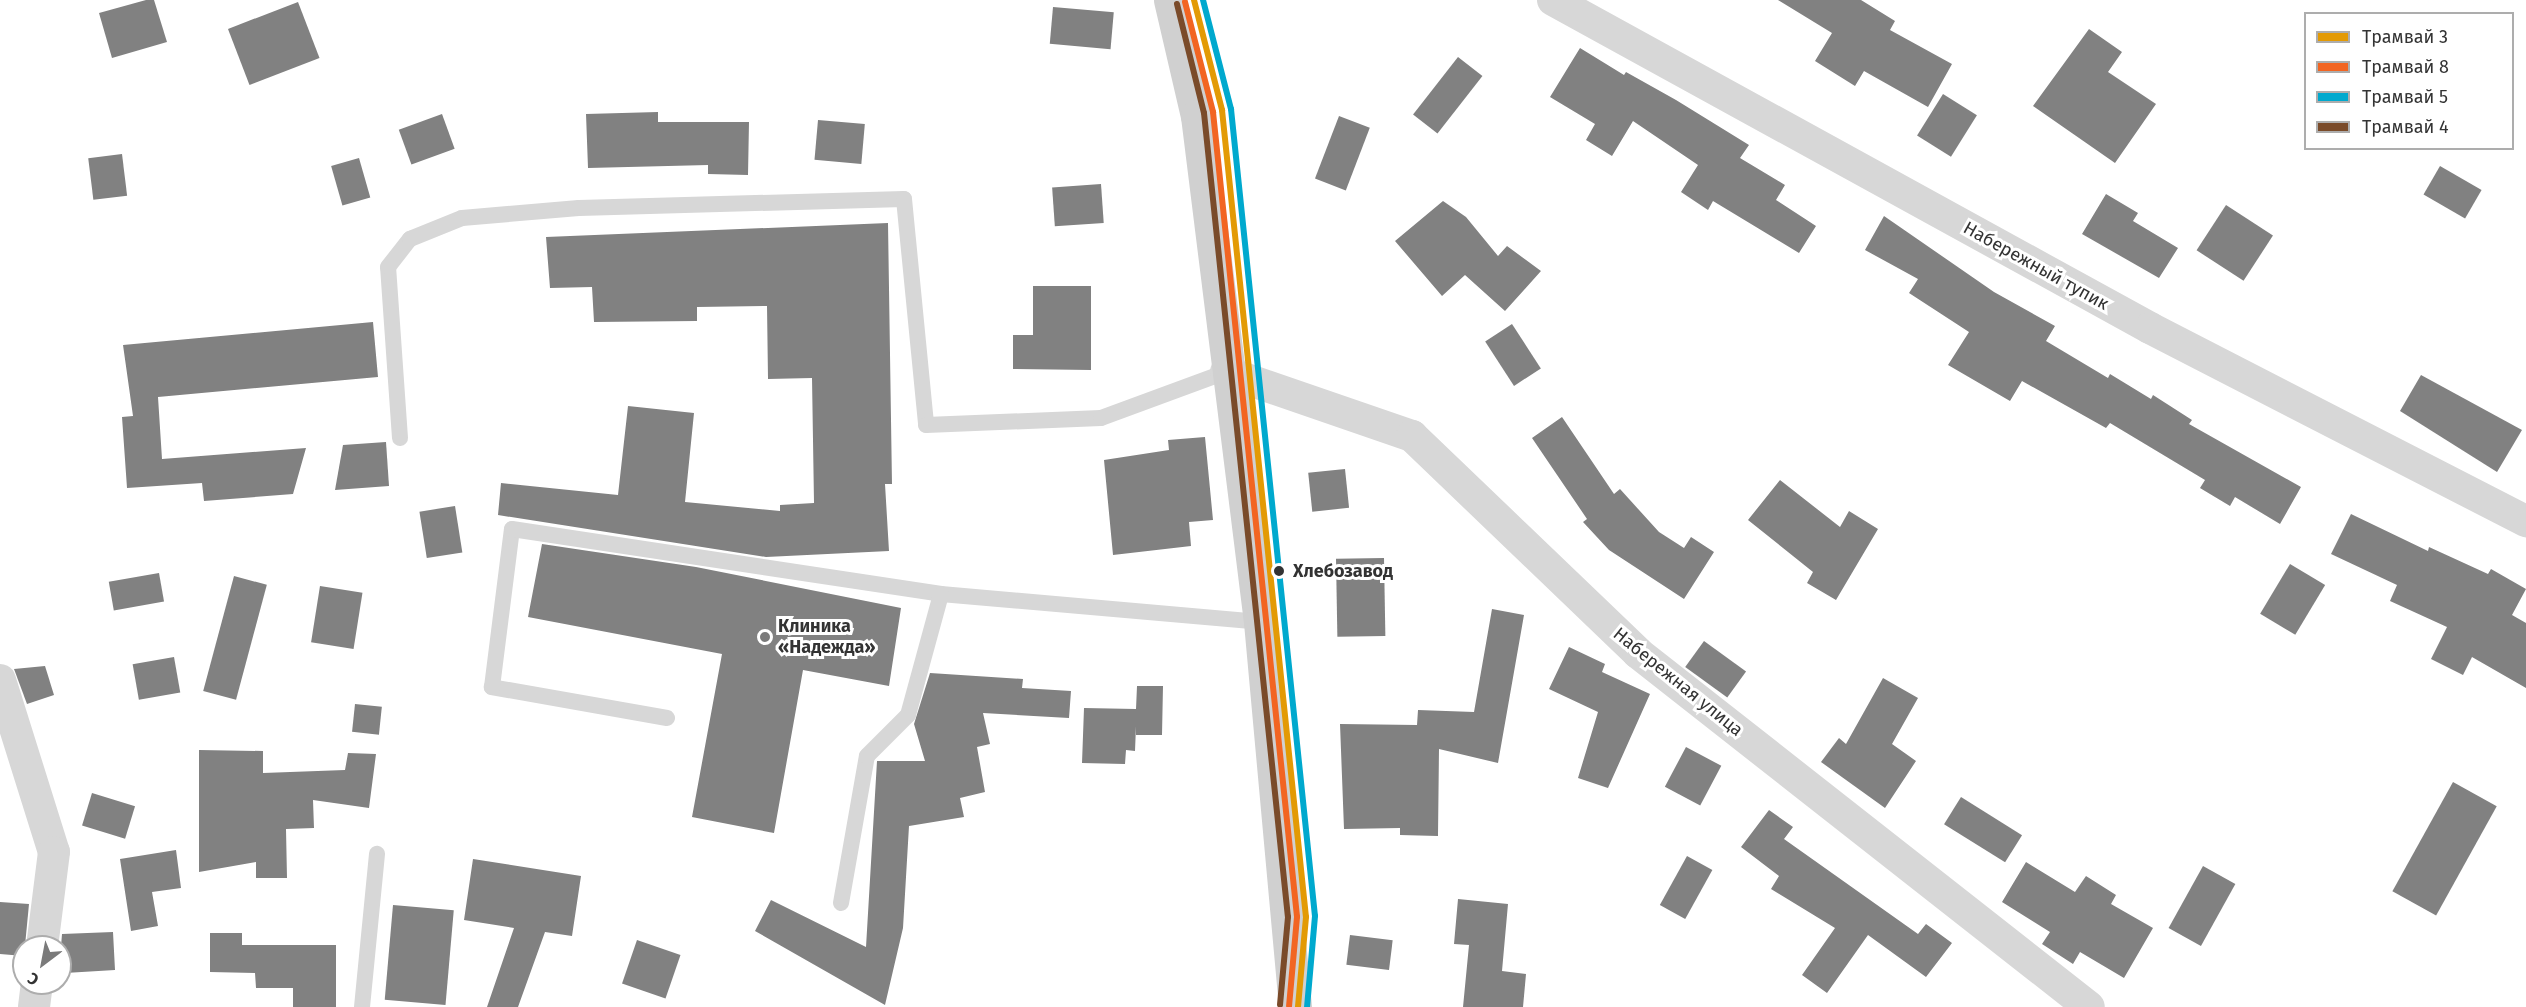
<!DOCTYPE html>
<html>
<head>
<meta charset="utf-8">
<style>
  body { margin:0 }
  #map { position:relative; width:2526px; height:1007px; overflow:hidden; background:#fff; font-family:"Fira Sans",sans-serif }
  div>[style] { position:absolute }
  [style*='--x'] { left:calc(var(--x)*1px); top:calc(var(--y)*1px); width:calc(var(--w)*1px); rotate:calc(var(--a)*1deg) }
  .building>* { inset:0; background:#818181; transform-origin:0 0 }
  .lane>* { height:16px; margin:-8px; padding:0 8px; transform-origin:8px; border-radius:8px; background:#d7d7d7 }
  .street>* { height:32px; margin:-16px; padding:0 16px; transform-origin:16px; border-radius:16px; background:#d7d7d7 }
  .secondary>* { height:33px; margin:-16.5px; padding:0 16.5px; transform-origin:16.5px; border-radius:16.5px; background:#d0d0d0 }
  .tram-1>* { height:6px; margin:-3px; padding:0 3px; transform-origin:3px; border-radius:3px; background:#e39a05 }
  .tram-2>* { height:6px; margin:-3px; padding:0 3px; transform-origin:3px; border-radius:3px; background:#f26522 }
  .tram-3>* { height:6px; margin:-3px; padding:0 3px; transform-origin:3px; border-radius:3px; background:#00a9ce }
  .tram-4>* { height:6px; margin:-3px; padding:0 3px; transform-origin:3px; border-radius:3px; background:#7a4b2a }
  .dots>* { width:16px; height:16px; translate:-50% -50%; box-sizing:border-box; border:3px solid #fff; border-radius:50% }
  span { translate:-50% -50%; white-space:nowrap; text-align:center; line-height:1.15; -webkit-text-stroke:6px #fff; paint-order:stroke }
  .street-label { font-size:18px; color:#333 }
  .stop-label { font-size:18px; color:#333; font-weight:700 }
  .left { translate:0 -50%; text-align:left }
  .poi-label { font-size:18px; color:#333; font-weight:700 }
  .legend { position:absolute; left:2304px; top:12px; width:210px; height:138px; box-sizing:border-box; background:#fff; border:2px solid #adadad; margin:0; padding:8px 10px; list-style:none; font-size:18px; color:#333 }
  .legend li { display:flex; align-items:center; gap:12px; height:30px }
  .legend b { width:30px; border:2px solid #adadad }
  .north { position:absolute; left:12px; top:935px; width:60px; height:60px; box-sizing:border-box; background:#fff; border:2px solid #adadad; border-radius:50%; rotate:212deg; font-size:16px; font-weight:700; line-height:24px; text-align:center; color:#333 }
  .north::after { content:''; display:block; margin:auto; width:21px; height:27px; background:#7a7a7a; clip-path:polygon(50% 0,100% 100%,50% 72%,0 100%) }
</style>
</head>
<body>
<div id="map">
  <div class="building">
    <div style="clip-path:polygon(146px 0,154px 0,167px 42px,112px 58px,99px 13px)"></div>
    <div style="clip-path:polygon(1778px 0,1861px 0,1895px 21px,1890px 30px,1952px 64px,1928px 107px,1864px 71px,1855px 86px,1815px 61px,1832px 33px)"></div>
    <div style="left:298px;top:2px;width:60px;height:75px;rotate:69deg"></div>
    <div style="left:1053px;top:7px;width:61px;height:37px;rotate:5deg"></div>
    <div style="clip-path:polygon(2089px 29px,2122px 52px,2108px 72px,2156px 104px,2115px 163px,2033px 106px)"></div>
    <div style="clip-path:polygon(1580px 48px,1624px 75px,1626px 72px,1676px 100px,1749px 145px,1740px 158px,1785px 185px,1776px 200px,1816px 226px,1799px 253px,1713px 201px,1708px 210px,1681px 192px,1698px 165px,1633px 121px,1612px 156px,1586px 140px,1595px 124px,1550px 97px)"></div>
    <div style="left:1458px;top:57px;width:31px;height:73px;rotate:38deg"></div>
    <div style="left:1943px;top:94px;width:40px;height:49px;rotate:32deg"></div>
    <div style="clip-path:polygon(658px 112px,658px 122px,749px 122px,748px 175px,708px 174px,708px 165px,588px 168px,586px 114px)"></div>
    <div style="left:442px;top:114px;width:37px;height:46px;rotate:70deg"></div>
    <div style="left:1339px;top:116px;width:33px;height:67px;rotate:21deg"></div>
    <div style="left:818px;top:120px;width:47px;height:40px;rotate:5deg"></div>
    <div style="left:122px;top:154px;width:42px;height:34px;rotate:83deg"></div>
    <div style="left:359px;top:158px;width:41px;height:29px;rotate:74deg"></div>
    <div style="left:2440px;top:166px;width:48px;height:33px;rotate:30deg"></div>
    <div style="left:1101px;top:184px;width:39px;height:49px;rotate:86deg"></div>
    <div style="clip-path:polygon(2106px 194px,2138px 213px,2133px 221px,2178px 248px,2159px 278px,2082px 234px)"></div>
    <div style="clip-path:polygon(1443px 201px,1466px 217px,1498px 256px,1507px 246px,1541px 271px,1505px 311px,1465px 275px,1442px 296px,1395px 241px)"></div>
    <div style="left:2226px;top:205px;width:56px;height:54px;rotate:33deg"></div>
    <div style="clip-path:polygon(1884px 216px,1994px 292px,2055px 326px,2046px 341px,2108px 378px,2110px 374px,2151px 399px,2153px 395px,2192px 420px,2189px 424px,2301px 487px,2280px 524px,2235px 497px,2230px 506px,2200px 488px,2205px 480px,2110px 423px,2106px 428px,2022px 381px,2010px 401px,1948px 365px,1969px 332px,1909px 293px,1918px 279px,1865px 250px)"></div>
    <div style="clip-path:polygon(888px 223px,892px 484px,885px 484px,889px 551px,766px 557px,498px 515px,501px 483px,618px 495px,628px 406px,694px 413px,685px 502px,780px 511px,780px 505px,814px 503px,812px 378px,768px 379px,767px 306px,697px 307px,697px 321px,594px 322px,592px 287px,550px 288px,546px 237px)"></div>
    <div style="clip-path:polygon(1033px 286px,1091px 286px,1091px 370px,1013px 369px,1013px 335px,1033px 335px)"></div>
    <div style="clip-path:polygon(373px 322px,378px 377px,158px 397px,162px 459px,306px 448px,293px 494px,204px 501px,202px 483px,127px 488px,122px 417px,133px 416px,123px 345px)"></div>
    <div style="left:1512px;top:324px;width:53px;height:32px;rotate:57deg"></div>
    <div style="clip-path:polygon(2421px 375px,2522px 430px,2497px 472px,2400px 411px)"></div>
    <div style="clip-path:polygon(1562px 417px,1614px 494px,1620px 489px,1659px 532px,1684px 548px,1691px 537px,1714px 552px,1684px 599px,1609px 550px,1583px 522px,1587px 519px,1532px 438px)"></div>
    <div style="clip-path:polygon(1205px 437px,1213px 520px,1189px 522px,1191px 546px,1113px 555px,1104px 460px,1169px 450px,1168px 440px)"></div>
    <div style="clip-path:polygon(386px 442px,389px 486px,335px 490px,343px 445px)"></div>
    <div style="left:1345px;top:469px;width:39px;height:37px;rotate:84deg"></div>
    <div style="clip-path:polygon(1780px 480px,1840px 527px,1849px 511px,1878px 529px,1836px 600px,1807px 583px,1813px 572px,1748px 520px)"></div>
    <div style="left:455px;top:506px;width:47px;height:36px;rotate:81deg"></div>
    <div style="clip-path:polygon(2351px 514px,2428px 551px,2429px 547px,2488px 574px,2491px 569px,2526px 589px,2512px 615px,2526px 623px,2526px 688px,2472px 657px,2463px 675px,2431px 659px,2447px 627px,2390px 601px,2397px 585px,2331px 554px)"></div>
    <div style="clip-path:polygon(542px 544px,696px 567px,901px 608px,889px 686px,803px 670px,774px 833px,692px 817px,722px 654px,528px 617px)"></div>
    <div style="left:1384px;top:558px;width:78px;height:48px;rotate:89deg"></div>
    <div style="left:2290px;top:564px;width:41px;height:58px;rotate:31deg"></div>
    <div style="left:159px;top:573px;width:29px;height:51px;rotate:80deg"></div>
    <div style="left:234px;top:576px;width:34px;height:119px;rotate:15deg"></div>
    <div style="left:320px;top:586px;width:43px;height:57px;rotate:9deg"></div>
    <div style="clip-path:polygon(1492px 609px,1524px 615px,1498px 763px,1439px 749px,1438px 836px,1400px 835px,1400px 828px,1344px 829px,1340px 724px,1417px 725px,1418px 710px,1474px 712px)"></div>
    <div style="left:1704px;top:641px;width:52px;height:32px;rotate:36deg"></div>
    <div style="clip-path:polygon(1569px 647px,1605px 664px,1602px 672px,1650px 694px,1608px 788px,1578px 778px,1598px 712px,1549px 689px)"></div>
    <div style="left:174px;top:657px;width:36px;height:42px;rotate:80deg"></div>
    <div style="clip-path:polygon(45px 666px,54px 695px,27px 704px,14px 669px)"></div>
    <div style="clip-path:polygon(930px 673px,1023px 679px,1022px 688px,1071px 691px,1069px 718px,983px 713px,990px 744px,977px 747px,985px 792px,960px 798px,964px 817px,909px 826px,903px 928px,885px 1005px,755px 931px,771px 900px,866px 947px,877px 761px,925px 761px,914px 724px)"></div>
    <div style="clip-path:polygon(1883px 678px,1918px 698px,1892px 744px,1916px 761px,1885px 808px,1821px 762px,1839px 738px,1846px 744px)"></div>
    <div style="clip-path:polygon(1137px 686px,1163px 686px,1162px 735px,1136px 735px,1136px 726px,1135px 751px,1126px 750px,1125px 764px,1082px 763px,1084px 708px,1136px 709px)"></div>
    <div style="left:355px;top:704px;width:27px;height:28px;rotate:6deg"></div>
    <div style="left:1686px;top:747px;width:40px;height:45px;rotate:28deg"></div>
    <div style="clip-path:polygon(199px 750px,263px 751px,263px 773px,345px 770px,348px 753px,376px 754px,369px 808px,313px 800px,314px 828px,286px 829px,287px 878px,256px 878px,256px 862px,199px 872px)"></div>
    <div style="left:2453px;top:782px;width:50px;height:125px;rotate:29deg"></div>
    <div style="left:92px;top:793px;width:45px;height:34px;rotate:17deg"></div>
    <div style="left:1961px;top:797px;width:72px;height:32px;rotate:32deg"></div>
    <div style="clip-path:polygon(1769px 810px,1793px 827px,1784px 839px,1918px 934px,1926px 924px,1952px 943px,1926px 977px,1868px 935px,1827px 993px,1802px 975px,1835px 928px,1771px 889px,1779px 876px,1741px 847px)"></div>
    <div style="clip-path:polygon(176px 850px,181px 888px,152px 892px,158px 926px,131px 931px,120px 859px)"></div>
    <div style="left:1687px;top:856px;width:29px;height:56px;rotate:29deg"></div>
    <div style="clip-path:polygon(473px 859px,581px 876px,572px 936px,545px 932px,518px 1007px,487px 1007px,514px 928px,464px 920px)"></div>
    <div style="clip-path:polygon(2026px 862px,2075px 892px,2086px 876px,2116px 895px,2111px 904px,2153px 928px,2124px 978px,2080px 952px,2073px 964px,2042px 944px,2050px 932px,2002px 902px)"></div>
    <div style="left:2203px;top:866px;width:37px;height:71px;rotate:29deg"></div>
    <div style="clip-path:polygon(1458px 899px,1508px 904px,1502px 971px,1526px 974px,1523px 1007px,1463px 1007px,1469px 945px,1454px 944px)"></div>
    <div style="clip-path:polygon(0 902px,29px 904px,24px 956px,0 954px)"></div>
    <div style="left:393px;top:905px;width:61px;height:95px;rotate:5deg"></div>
    <div style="clip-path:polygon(113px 932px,115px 970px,65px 973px,64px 959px,60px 959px,62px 934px)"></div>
    <div style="clip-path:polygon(210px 933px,242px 933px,242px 945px,336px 945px,336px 1007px,293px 1007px,293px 988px,256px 988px,255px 973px,210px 972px)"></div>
    <div style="left:1350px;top:935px;width:43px;height:30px;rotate:7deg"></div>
    <div style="left:637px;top:940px;width:46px;height:46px;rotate:19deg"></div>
  </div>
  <div class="lane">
    <div style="--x:400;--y:438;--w:171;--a:-94"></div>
    <div style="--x:388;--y:267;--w:36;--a:-52"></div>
    <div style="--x:410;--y:239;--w:56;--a:-22"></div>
    <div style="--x:462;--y:218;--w:117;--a:-4.9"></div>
    <div style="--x:579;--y:208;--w:325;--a:-1.6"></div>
    <div style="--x:904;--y:199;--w:227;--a:84.4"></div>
    <div style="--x:926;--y:425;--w:175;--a:-2.3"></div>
    <div style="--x:1101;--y:418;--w:133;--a:-20.2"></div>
    <div style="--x:667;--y:718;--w:178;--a:-170"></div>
    <div style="--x:492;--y:687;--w:159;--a:-82.8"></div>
    <div style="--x:512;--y:529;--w:434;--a:8.6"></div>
    <div style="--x:941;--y:594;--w:320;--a:5"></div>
    <div style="--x:841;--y:903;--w:149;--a:-80"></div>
    <div style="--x:867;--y:756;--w:58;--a:-45"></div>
    <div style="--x:908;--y:715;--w:125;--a:-74.7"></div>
    <div style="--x:362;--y:1007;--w:154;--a:-84.4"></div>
  </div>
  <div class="street">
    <div style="--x:1553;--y:0;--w:681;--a:28.78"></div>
    <div style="--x:2150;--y:328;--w:423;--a:27.2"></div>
    <div style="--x:1226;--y:372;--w:197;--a:19"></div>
    <div style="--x:1412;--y:436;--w:313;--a:43.8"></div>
    <div style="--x:1638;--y:653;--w:573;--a:38.13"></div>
    <div style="--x:0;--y:680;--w:180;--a:72.6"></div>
    <div style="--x:54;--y:852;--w:96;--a:97.2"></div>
    <div style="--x:34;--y:1007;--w:24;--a:-83"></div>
  </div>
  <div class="secondary">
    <div style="--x:1170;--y:0;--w:119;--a:76.9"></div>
    <div style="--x:1197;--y:116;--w:510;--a:82.9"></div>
    <div style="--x:1260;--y:622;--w:387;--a:84.8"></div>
  </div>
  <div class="tram-1">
    <div style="--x:1194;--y:0;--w:114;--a:75.7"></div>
    <div style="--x:1222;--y:110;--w:811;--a:84.06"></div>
    <div style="--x:1306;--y:917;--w:90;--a:95.1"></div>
  </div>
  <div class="tram-2">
    <div style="--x:1185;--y:2;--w:114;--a:75.7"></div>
    <div style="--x:1213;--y:112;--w:809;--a:84.04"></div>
    <div style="--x:1297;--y:917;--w:89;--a:95.1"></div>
  </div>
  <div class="tram-3">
    <div style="--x:1203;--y:0;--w:113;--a:75.6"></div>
    <div style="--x:1231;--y:109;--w:811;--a:84.06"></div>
    <div style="--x:1315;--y:916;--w:91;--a:95"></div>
  </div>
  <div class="tram-4">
    <div style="--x:1177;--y:4;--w:112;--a:76.1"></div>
    <div style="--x:1204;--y:113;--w:808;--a:84.04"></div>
    <div style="--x:1288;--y:917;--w:88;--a:95.2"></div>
  </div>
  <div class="dots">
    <div style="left:1279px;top:571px;background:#333"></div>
    <div style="left:765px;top:637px;background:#7a7a7a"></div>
  </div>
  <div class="street-label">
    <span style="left:2036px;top:266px;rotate:29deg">Набережный тупик</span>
    <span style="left:1678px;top:682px;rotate:39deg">Набережная улица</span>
  </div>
  <div class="stop-label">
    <span class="left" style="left:1293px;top:571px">Хлебозавод</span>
  </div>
  <div class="poi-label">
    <span class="left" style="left:778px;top:637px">Клиника<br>«Надежда»</span>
  </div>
  <ul class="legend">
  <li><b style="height:8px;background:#e39a05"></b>Трамвай 3</li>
  <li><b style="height:8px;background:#f26522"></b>Трамвай 8</li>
  <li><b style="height:8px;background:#00a9ce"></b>Трамвай 5</li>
  <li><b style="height:8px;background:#7a4b2a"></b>Трамвай 4</li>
  </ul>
  <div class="north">С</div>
</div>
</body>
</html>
